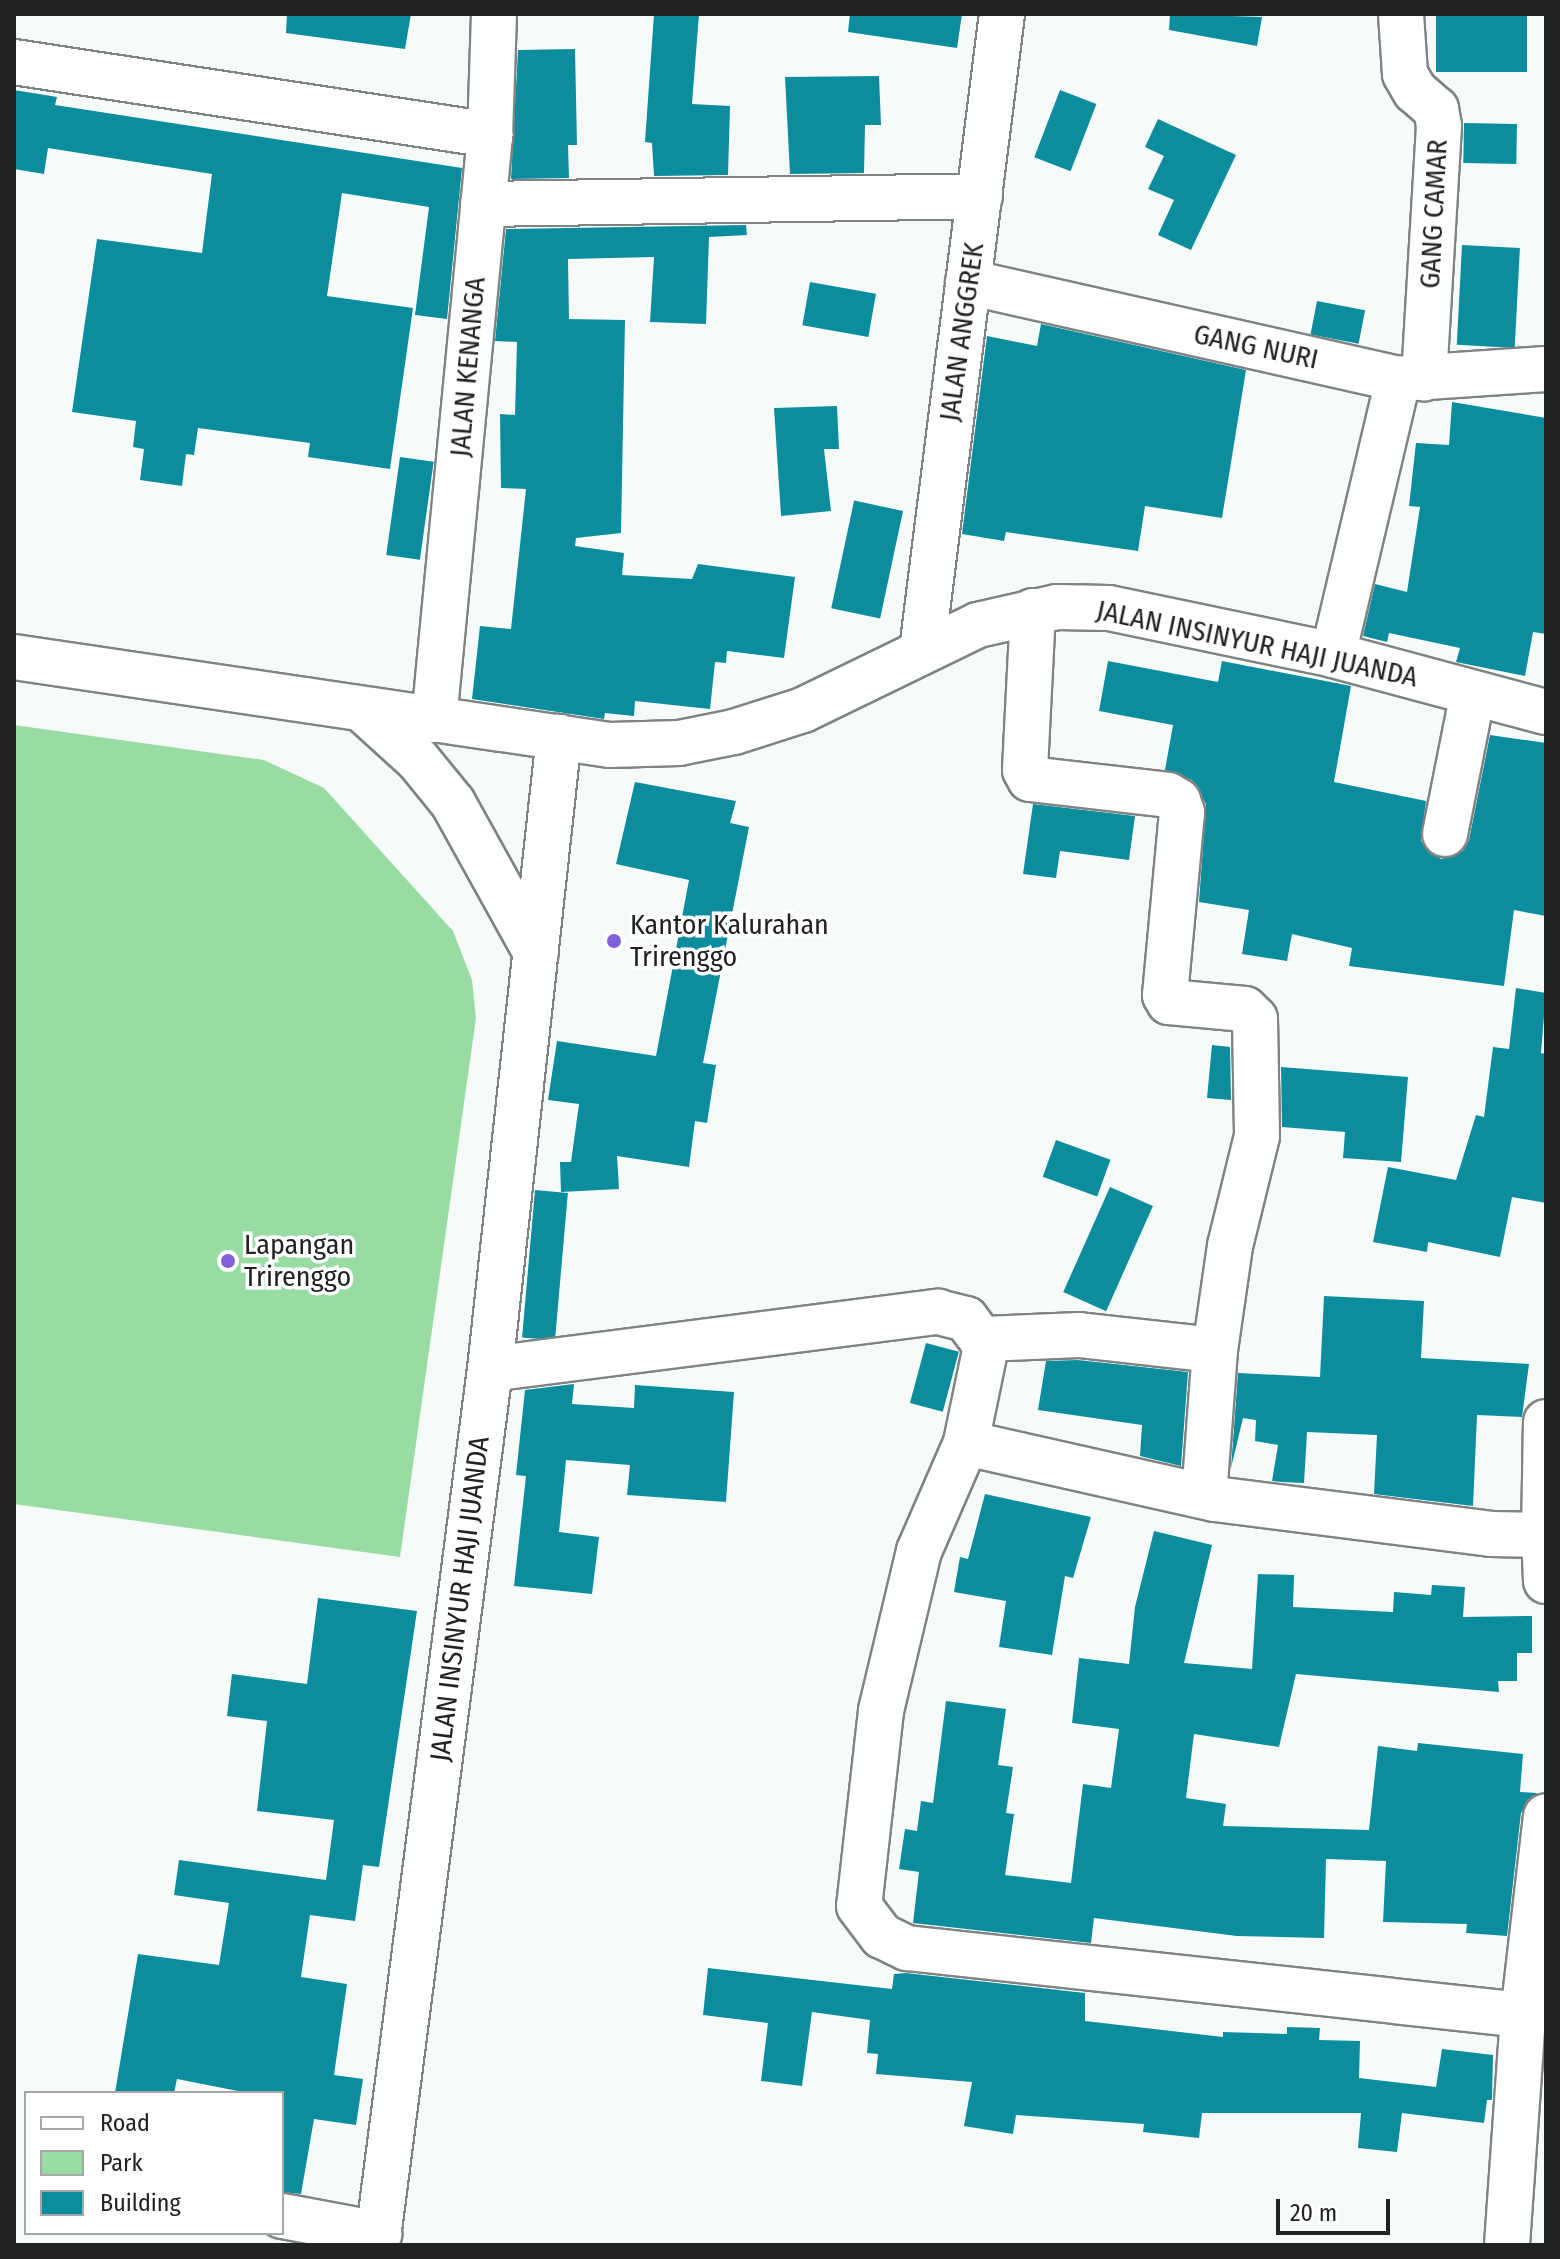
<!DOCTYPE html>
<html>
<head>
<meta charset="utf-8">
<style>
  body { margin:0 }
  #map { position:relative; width:1560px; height:2259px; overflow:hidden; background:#f6fbfa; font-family:"Fira Sans Condensed",sans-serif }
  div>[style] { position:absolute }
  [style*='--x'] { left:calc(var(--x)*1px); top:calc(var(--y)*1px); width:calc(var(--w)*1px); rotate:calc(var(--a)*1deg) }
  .green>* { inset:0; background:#98dca4 }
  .building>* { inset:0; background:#0b8d9e; transform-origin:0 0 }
  .roads { filter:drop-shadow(2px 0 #7f8483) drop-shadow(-2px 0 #7f8483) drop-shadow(0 2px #7f8483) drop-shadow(0 -2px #7f8483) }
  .minor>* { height:44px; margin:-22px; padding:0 22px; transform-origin:22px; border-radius:22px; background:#fff }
  .major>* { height:44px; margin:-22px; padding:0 22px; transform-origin:22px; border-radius:22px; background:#fff }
  .dots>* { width:22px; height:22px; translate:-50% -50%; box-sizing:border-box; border:4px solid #fff; border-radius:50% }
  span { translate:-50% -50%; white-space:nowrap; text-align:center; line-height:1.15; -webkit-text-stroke:7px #fff; paint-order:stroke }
  .street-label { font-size:28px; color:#212323 }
  .poi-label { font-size:28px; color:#212323 }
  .left { translate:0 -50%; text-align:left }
  .frame { position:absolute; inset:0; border:16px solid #212323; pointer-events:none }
  .legend { position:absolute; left:24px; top:2091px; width:260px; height:144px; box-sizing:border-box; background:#fff; border:2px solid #a6a7a7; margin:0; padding:10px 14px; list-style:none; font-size:24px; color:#212323 }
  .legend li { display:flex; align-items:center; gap:16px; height:40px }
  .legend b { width:40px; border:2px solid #a6a7a7 }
  .scale { position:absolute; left:1276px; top:2199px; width:114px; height:36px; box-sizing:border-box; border:4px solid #212323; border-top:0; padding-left:10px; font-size:24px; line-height:28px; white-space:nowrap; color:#212323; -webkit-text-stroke:6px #fff; paint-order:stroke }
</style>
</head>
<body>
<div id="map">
  <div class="green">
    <div style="clip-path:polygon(14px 725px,264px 760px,324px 788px,453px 931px,472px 980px,476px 1018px,400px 1557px,14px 1504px)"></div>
  </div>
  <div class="building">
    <div style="clip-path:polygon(287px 14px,411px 14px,405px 49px,286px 33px)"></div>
    <div style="clip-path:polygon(654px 14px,699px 14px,692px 104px,730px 106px,728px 175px,654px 176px,652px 143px,645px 142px)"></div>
    <div style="clip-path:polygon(850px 14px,962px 14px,957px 48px,848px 32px)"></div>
    <div style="clip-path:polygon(1170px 14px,1262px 17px,1257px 46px,1169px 30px)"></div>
    <div style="left:1436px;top:14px;width:91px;height:58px"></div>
    <div style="clip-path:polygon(575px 49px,577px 145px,568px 145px,569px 178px,511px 179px,518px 50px)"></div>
    <div style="clip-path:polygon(879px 76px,881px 125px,865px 125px,864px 173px,790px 174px,785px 77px)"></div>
    <div style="clip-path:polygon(14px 90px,57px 97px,55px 105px,462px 168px,447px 319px,415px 315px,429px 207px,342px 193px,327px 296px,413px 308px,390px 469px,308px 457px,310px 443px,198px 428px,194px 455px,186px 454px,182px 486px,140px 480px,144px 449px,133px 447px,136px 421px,72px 412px,97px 239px,202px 253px,212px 174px,48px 148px,44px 174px,14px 169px)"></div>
    <div style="left:1060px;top:90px;width:39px;height:72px;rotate:21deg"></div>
    <div style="clip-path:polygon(1158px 119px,1236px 155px,1191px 250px,1158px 235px,1174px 200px,1148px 189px,1164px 156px,1145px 147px)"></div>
    <div style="left:1464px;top:123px;width:53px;height:40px;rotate:1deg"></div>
    <div style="clip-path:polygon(746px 225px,747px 235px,709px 237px,706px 324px,650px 322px,654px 257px,568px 259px,569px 319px,625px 320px,621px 533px,576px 538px,575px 546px,624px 553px,622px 575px,692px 579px,698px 564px,795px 577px,784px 658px,727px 651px,726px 663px,715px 662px,710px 709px,635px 701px,634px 716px,605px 713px,604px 719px,472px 699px,480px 626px,511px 629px,526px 489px,501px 488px,500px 414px,515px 415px,517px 342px,495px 341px,506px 229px)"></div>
    <div style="left:1462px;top:245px;width:58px;height:100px;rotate:3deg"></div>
    <div style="left:810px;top:282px;width:67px;height:44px;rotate:10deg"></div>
    <div style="left:1317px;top:301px;width:49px;height:34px;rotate:11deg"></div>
    <div style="clip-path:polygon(1041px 324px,1246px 370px,1222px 518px,1145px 506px,1138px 551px,1006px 532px,1004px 541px,962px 534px,987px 336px,1037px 346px)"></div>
    <div style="clip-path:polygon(1452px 402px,1546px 418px,1546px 634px,1533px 632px,1525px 676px,1456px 662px,1460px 648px,1389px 633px,1387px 642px,1363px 636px,1375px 584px,1407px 592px,1420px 507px,1409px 506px,1416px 443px,1449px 445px)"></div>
    <div style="clip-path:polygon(837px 406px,839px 449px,824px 449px,831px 511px,781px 516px,774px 408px)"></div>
    <div style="left:400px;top:457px;width:34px;height:99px;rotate:8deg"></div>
    <div style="left:903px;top:511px;width:110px;height:50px;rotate:102deg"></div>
    <div style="clip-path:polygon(1108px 661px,1218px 682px,1222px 661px,1351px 686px,1334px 782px,1426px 801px,1421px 841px,1441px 859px,1463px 851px,1469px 840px,1490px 735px,1546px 743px,1546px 916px,1514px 910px,1504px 986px,1349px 966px,1352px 948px,1292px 934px,1287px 961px,1242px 954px,1249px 910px,1199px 902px,1206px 804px,1192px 780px,1165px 770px,1173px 725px,1099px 711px)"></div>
    <div style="clip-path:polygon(635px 782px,736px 801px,730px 823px,749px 827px,703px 1063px,716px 1065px,707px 1123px,695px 1121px,689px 1167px,617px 1156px,619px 1189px,561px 1192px,560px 1162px,571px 1162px,579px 1104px,548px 1100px,557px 1041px,656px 1056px,689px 880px,616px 864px)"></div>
    <div style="clip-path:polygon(1033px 804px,1135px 816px,1129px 860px,1060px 851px,1056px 878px,1023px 874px)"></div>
    <div style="clip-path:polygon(1516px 988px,1546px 993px,1541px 1053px,1546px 1054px,1546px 1203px,1512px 1197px,1500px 1257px,1428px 1242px,1427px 1252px,1373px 1242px,1388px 1167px,1456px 1180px,1476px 1115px,1484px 1117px,1493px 1047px,1509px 1049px)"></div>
    <div style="clip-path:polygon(1212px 1045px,1230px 1047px,1231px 1100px,1207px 1098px)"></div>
    <div style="clip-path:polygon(1281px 1067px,1408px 1077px,1401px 1162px,1343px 1158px,1345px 1132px,1282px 1127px)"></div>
    <div style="left:1056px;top:1140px;width:58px;height:39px;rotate:20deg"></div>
    <div style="left:1110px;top:1187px;width:47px;height:115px;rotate:24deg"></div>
    <div style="left:535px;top:1190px;width:33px;height:148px;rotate:5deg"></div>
    <div style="clip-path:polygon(1324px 1296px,1424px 1301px,1421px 1358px,1529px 1364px,1522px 1417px,1477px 1415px,1473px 1506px,1374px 1494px,1377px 1435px,1307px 1432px,1304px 1483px,1282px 1482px,1272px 1481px,1278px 1445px,1255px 1441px,1256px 1420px,1243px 1418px,1231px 1468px,1238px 1373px,1320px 1377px)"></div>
    <div style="left:926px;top:1343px;width:34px;height:62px;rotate:15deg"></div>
    <div style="clip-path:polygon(1078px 1360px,1188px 1372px,1181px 1466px,1140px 1456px,1142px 1425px,1038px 1410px,1046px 1361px)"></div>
    <div style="clip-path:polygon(574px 1384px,572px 1404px,634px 1408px,635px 1385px,734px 1392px,726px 1502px,627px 1495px,630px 1465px,566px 1460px,559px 1532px,599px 1537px,592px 1594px,514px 1586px,526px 1476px,516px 1475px,525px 1390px)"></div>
    <div style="clip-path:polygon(985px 1494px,1091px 1517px,1073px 1578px,1065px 1576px,1052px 1655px,999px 1647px,1006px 1601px,954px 1592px,960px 1557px,968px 1559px)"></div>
    <div style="clip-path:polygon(1154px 1531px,1212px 1545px,1184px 1663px,1252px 1669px,1258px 1574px,1294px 1575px,1293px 1607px,1393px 1612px,1394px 1592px,1431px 1595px,1432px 1585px,1465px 1587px,1463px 1617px,1532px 1616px,1532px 1653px,1517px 1653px,1517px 1681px,1498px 1681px,1499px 1692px,1296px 1674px,1279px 1747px,1194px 1734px,1186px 1798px,1226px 1804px,1223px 1826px,1369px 1830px,1378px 1746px,1417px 1751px,1418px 1743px,1523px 1754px,1520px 1792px,1537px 1793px,1521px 1813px,1507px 1936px,1466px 1933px,1467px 1924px,1383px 1922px,1386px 1861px,1326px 1859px,1324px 1938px,1237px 1936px,1094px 1918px,1091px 1943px,913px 1923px,919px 1872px,899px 1869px,905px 1829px,917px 1831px,921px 1801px,933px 1803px,946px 1701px,1006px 1709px,998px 1765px,1013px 1767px,1006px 1813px,1014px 1814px,1005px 1875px,1071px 1883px,1083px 1784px,1111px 1788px,1119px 1729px,1072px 1723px,1079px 1658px,1129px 1664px,1135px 1607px)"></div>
    <div style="clip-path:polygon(318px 1598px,417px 1611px,379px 1867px,363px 1865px,355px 1921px,310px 1915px,301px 1977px,347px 1984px,334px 2075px,363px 2079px,356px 2125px,314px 2119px,301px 2194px,282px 2192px,282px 2093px,248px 2093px,177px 2079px,174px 2093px,115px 2093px,138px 1954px,219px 1965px,229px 1903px,174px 1895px,179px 1860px,326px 1880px,334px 1820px,257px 1811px,267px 1721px,227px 1716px,232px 1674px,307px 1684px)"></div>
    <div style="clip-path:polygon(708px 1968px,892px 1989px,894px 1974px,906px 1973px,1085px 1993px,1085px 2021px,1223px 2037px,1223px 2032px,1287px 2034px,1287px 2027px,1320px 2028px,1319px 2040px,1360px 2041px,1359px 2078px,1436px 2087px,1442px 2049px,1493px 2055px,1492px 2100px,1487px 2100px,1484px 2123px,1402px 2113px,1397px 2152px,1358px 2148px,1361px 2113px,1202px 2113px,1199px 2138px,1143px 2132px,1144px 2124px,1016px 2115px,1013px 2134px,964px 2126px,972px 2082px,876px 2074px,878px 2054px,867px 2053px,870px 2020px,812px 2012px,802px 2086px,761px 2081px,768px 2023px,703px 2015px)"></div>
  </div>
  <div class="roads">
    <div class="minor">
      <div style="--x:1401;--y:14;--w:60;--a:86.2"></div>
      <div style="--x:1405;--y:74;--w:20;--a:60"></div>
      <div style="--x:1415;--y:91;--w:28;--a:41"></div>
      <div style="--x:1436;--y:109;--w:17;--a:80"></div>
      <div style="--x:1439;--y:126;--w:253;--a:93.4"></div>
      <div style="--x:14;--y:62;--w:482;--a:8.7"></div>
      <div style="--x:483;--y:204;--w:497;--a:-0.9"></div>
      <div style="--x:968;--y:282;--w:441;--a:12.7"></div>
      <div style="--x:1398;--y:379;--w:148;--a:-3.9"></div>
      <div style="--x:1033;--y:611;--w:159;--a:92.9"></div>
      <div style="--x:1025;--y:770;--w:10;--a:61"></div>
      <div style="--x:1030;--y:779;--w:139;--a:6.6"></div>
      <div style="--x:1168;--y:795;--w:12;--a:31"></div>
      <div style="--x:1178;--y:801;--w:12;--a:70"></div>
      <div style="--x:1182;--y:812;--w:184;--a:95.3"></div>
      <div style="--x:1165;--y:995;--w:8;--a:60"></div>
      <div style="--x:1169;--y:1002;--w:76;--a:5.3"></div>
      <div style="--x:1245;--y:1009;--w:14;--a:45"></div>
      <div style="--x:1255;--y:1019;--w:117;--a:89"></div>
      <div style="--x:1257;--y:1136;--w:113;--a:103.8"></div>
      <div style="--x:1230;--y:1246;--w:105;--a:98.2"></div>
      <div style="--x:1215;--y:1350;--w:146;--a:94.3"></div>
      <div style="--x:922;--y:650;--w:641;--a:-82.83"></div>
      <div style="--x:1333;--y:655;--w:284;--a:-76.7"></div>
      <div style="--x:434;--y:720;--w:588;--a:-84.53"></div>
      <div style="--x:490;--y:135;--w:121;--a:-88.1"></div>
      <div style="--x:1445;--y:834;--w:144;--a:-78.8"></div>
      <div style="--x:984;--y:1339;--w:95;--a:-2.4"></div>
      <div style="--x:1079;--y:1335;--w:137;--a:6.3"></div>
      <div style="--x:490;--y:1369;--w:452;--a:-7.3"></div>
      <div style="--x:938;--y:1312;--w:29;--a:14"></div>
      <div style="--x:966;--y:1319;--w:34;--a:53"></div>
      <div style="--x:986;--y:1346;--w:99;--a:101.7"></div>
      <div style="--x:966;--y:1443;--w:255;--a:12.7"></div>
      <div style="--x:1215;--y:1499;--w:278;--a:7.2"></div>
      <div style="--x:1491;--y:1534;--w:53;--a:1.1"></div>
      <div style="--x:1544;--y:1535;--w:113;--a:-89"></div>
      <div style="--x:966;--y:1443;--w:118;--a:113.5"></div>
      <div style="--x:919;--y:1551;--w:164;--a:103.4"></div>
      <div style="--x:881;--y:1711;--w:196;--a:96.4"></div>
      <div style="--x:859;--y:1906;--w:38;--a:53"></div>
      <div style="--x:882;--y:1936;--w:28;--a:26"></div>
      <div style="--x:907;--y:1948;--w:620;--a:6.21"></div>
      <div style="--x:1523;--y:2015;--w:25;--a:-23"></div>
      <div style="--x:1544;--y:1535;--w:46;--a:87.5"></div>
      <div style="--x:282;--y:2216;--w:99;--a:10.5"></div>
      <div style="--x:1507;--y:2245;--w:231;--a:-86"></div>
      <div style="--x:1523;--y:2015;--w:200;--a:-83.4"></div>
    </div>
    <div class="major">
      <div style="--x:14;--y:657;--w:602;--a:8.4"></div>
      <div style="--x:610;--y:745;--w:69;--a:-1.7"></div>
      <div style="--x:679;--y:743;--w:56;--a:-11.3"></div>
      <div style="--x:734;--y:732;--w:72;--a:-17.7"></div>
      <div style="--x:803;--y:710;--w:195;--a:-25.9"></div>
      <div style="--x:978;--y:625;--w:81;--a:-12.8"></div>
      <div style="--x:1057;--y:607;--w:52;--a:1.1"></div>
      <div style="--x:1109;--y:608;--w:229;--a:11.8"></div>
      <div style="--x:1333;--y:655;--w:220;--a:15"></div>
      <div style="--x:363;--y:710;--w:74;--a:42.3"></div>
      <div style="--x:418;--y:760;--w:55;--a:50.9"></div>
      <div style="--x:453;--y:803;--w:171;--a:61"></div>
      <div style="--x:377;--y:2245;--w:883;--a:-82.65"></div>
      <div style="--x:490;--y:1369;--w:636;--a:-83.77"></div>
    </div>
  </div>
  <div class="dots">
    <div style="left:614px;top:941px;background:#7f60da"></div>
    <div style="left:228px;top:1261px;background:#7f60da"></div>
  </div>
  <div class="street-label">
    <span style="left:1434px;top:214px;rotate:-87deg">GANG CAMAR</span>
    <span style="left:962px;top:332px;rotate:-82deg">JALAN ANGGREK</span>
    <span style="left:1256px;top:347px;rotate:12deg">GANG NURI</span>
    <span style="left:468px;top:367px;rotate:-85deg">JALAN KENANGA</span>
    <span style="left:1257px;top:644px;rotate:12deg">JALAN INSINYUR HAJI JUANDA</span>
    <span style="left:460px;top:1599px;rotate:-83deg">JALAN INSINYUR HAJI JUANDA</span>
  </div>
  <div class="poi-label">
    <span class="left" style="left:630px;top:941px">Kantor Kalurahan<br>Trirenggo</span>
    <span class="left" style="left:244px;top:1261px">Lapangan<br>Trirenggo</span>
  </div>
  <div class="frame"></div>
  <ul class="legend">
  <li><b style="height:10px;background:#fff"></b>Road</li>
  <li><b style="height:22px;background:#98dca4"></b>Park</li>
  <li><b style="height:22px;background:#0b8d9e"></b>Building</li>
  </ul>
  <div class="scale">20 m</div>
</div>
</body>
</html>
